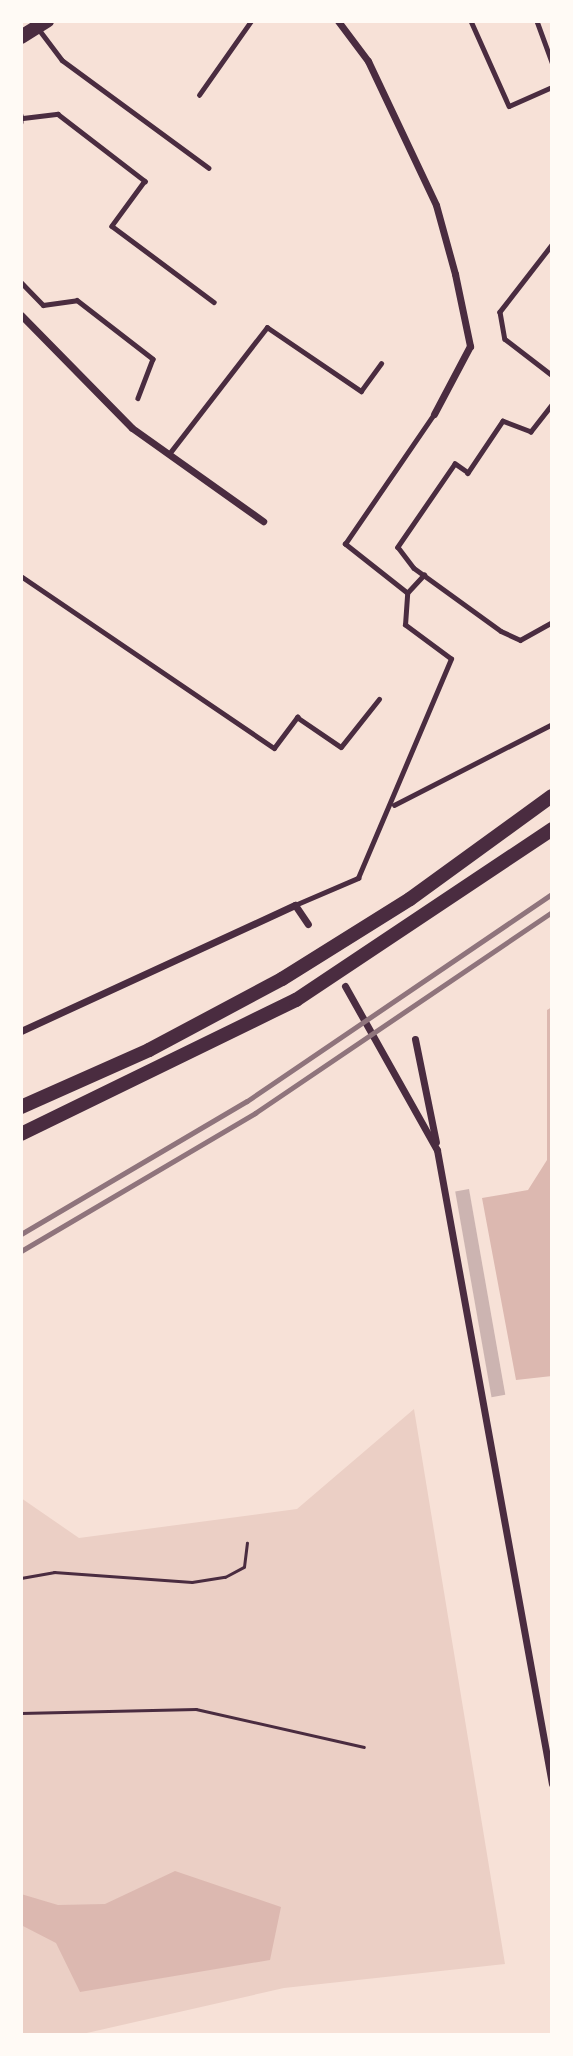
<!DOCTYPE html>
<html>
<head>
<meta charset="utf-8">
<style>
  body { margin:0 }
  #map { position:relative; width:573px; height:2056px; overflow:hidden; background:#f7e1d7; font-family:"PT Sans",sans-serif }
  div>[style] { position:absolute }
  [style*='--x'] { left:calc(var(--x)*1px); top:calc(var(--y)*1px); width:calc(var(--w)*1px); rotate:calc(var(--a)*1deg) }
  .green>* { inset:0; background:#ebcfc5 }
  .water>* { inset:0; background:#dcb8b0 }
  .building>* { inset:0; background:#ccb4b1; transform-origin:0 0 }
  .path>* { height:2.5px; margin:-1.25px; padding:0 1.25px; transform-origin:1.25px; border-radius:1.25px; background:#4a2c40 }
  .service>* { height:4.5px; margin:-2.25px; padding:0 2.25px; transform-origin:2.25px; border-radius:2.25px; background:#4a2c40 }
  .minor>* { height:7px; margin:-3.5px; padding:0 3.5px; transform-origin:3.5px; border-radius:3.5px; background:#4a2c40 }
  .trunk>* { height:14px; margin:-7px; padding:0 7px; transform-origin:7px; border-radius:7px; background:#4a2c40 }
  .motorway>* { height:14px; margin:-7px; padding:0 7px; transform-origin:7px; border-radius:7px; background:#4a2c40 }
  .rail>* { height:5px; margin:-2.5px; padding:0 2.5px; transform-origin:2.5px; border-radius:2.5px; background:#8f747c }
  span { translate:-50% -50%; white-space:nowrap; text-align:center; line-height:1.15; -webkit-text-stroke:6px #fffaf5; paint-order:stroke }
  .frame { position:absolute; inset:0; border:23px solid #fffaf5; pointer-events:none }
</style>
</head>
<body>
<div id="map">
  <div class="green">
    <div style="clip-path:polygon(414px 1409px,505px 1964px,284px 1988px,78px 2035px,21px 2035px,21px 1498px,79px 1538px,297px 1509px)"></div>
  </div>
  <div class="water">
    <div style="clip-path:polygon(552px 1007px,552px 1376px,516px 1380px,482px 1198px,528px 1190px,547px 1160px,547px 1010px)"></div>
    <div style="clip-path:polygon(175px 1871px,281px 1907px,270px 1960px,80px 1992px,56px 1943px,21px 1925px,21px 1894px,58px 1905px,105px 1904px)"></div>
  </div>
  <div class="building">
    <div style="left:469px;top:1189px;width:209px;height:14px;rotate:80deg"></div>
  </div>
  <div class="path">
    <div style="--x:21;--y:1578;--w:34;--a:-10"></div>
    <div style="--x:54;--y:1572;--w:138;--a:4.1"></div>
    <div style="--x:192;--y:1582;--w:33;--a:-9"></div>
    <div style="--x:225;--y:1577;--w:21;--a:-28"></div>
    <div style="--x:244;--y:1567;--w:24;--a:-83"></div>
    <div style="--x:21;--y:1713;--w:175;--a:-1.3"></div>
    <div style="--x:196;--y:1709;--w:172;--a:12.7"></div>
  </div>
  <div class="service">
    <div style="--x:471;--y:21;--w:93;--a:65.9"></div>
    <div style="--x:509;--y:106;--w:47;--a:-23.8"></div>
    <div style="--x:537;--y:21;--w:44;--a:69.9"></div>
    <div style="--x:38;--y:28;--w:40;--a:53"></div>
    <div style="--x:62;--y:60;--w:182;--a:36.3"></div>
    <div style="--x:199;--y:95;--w:90;--a:-54.9"></div>
    <div style="--x:21;--y:115;--w:7;--a:90"></div>
    <div style="--x:23;--y:118;--w:35;--a:-7"></div>
    <div style="--x:58;--y:114;--w:110;--a:37.6"></div>
    <div style="--x:145;--y:181;--w:56;--a:126.3"></div>
    <div style="--x:112;--y:226;--w:127;--a:36.7"></div>
    <div style="--x:552;--y:245;--w:85;--a:127.8"></div>
    <div style="--x:500;--y:312;--w:27;--a:80"></div>
    <div style="--x:505;--y:339;--w:59;--a:37.5"></div>
    <div style="--x:21;--y:282;--w:32;--a:46"></div>
    <div style="--x:43;--y:305;--w:34;--a:-8"></div>
    <div style="--x:77;--y:300;--w:96;--a:37.8"></div>
    <div style="--x:153;--y:359;--w:42;--a:111"></div>
    <div style="--x:552;--y:405;--w:34;--a:128"></div>
    <div style="--x:531;--y:432;--w:30;--a:-159"></div>
    <div style="--x:503;--y:421;--w:63;--a:123.9"></div>
    <div style="--x:468;--y:473;--w:16;--a:-145"></div>
    <div style="--x:455;--y:464;--w:101;--a:124.5"></div>
    <div style="--x:398;--y:547;--w:26;--a:53"></div>
    <div style="--x:414;--y:568;--w:107;--a:35.9"></div>
    <div style="--x:501;--y:631;--w:21;--a:25"></div>
    <div style="--x:520;--y:640;--w:37;--a:-29"></div>
    <div style="--x:169;--y:454;--w:160;--a:-52.3"></div>
    <div style="--x:267;--y:327;--w:114;--a:34.2"></div>
    <div style="--x:361;--y:391;--w:34;--a:-54"></div>
    <div style="--x:21;--y:576;--w:306;--a:34.2"></div>
    <div style="--x:274;--y:748;--w:39;--a:-53"></div>
    <div style="--x:297;--y:717;--w:53;--a:34.3"></div>
    <div style="--x:341;--y:747;--w:61;--a:-51.6"></div>
    <div style="--x:407;--y:593;--w:79;--a:-141.7"></div>
    <div style="--x:345;--y:544;--w:158;--a:-55.6"></div>
    <div style="--x:394;--y:805;--w:178;--a:-27.1"></div>
    <div style="--x:295;--y:905;--w:69;--a:-23.2"></div>
    <div style="--x:358;--y:878;--w:238;--a:-67"></div>
    <div style="--x:451;--y:659;--w:57;--a:-143.5"></div>
    <div style="--x:405;--y:625;--w:32;--a:-86"></div>
    <div style="--x:407;--y:593;--w:25;--a:-47"></div>
  </div>
  <div class="minor">
    <div style="--x:338;--y:21;--w:50;--a:53.1"></div>
    <div style="--x:368;--y:61;--w:159;--a:64.7"></div>
    <div style="--x:436;--y:205;--w:72;--a:74.6"></div>
    <div style="--x:455;--y:274;--w:74;--a:78.2"></div>
    <div style="--x:470;--y:346;--w:77;--a:117.9"></div>
    <div style="--x:21;--y:315;--w:158;--a:45.5"></div>
    <div style="--x:132;--y:428;--w:161;--a:35.4"></div>
    <div style="--x:345;--y:986;--w:188;--a:60.7"></div>
    <div style="--x:437;--y:1150;--w:644;--a:79.72"></div>
    <div style="--x:21;--y:1031;--w:302;--a:-24.7"></div>
    <div style="--x:295;--y:905;--w:23;--a:56"></div>
    <div style="--x:415;--y:1039;--w:105;--a:78.5"></div>
  </div>
  <div class="trunk">
    <div style="--x:21;--y:37;--w:31;--a:-32"></div>
  </div>
  <div class="motorway">
    <div style="--x:21;--y:1107;--w:140;--a:-24"></div>
    <div style="--x:149;--y:1050;--w:151;--a:-28.1"></div>
    <div style="--x:282;--y:979;--w:151;--a:-32"></div>
    <div style="--x:410;--y:899;--w:175;--a:-36"></div>
    <div style="--x:21;--y:1134;--w:306;--a:-26"></div>
    <div style="--x:296;--y:1000;--w:308;--a:-33.7"></div>
  </div>
  <div class="rail">
    <div style="--x:21;--y:1234;--w:262;--a:-30.5"></div>
    <div style="--x:247;--y:1101;--w:369;--a:-34.2"></div>
    <div style="--x:21;--y:1251;--w:272;--a:-30.5"></div>
    <div style="--x:255;--y:1113;--w:359;--a:-34.1"></div>
  </div>
  <div class="frame"></div>
</div>
</body>
</html>
